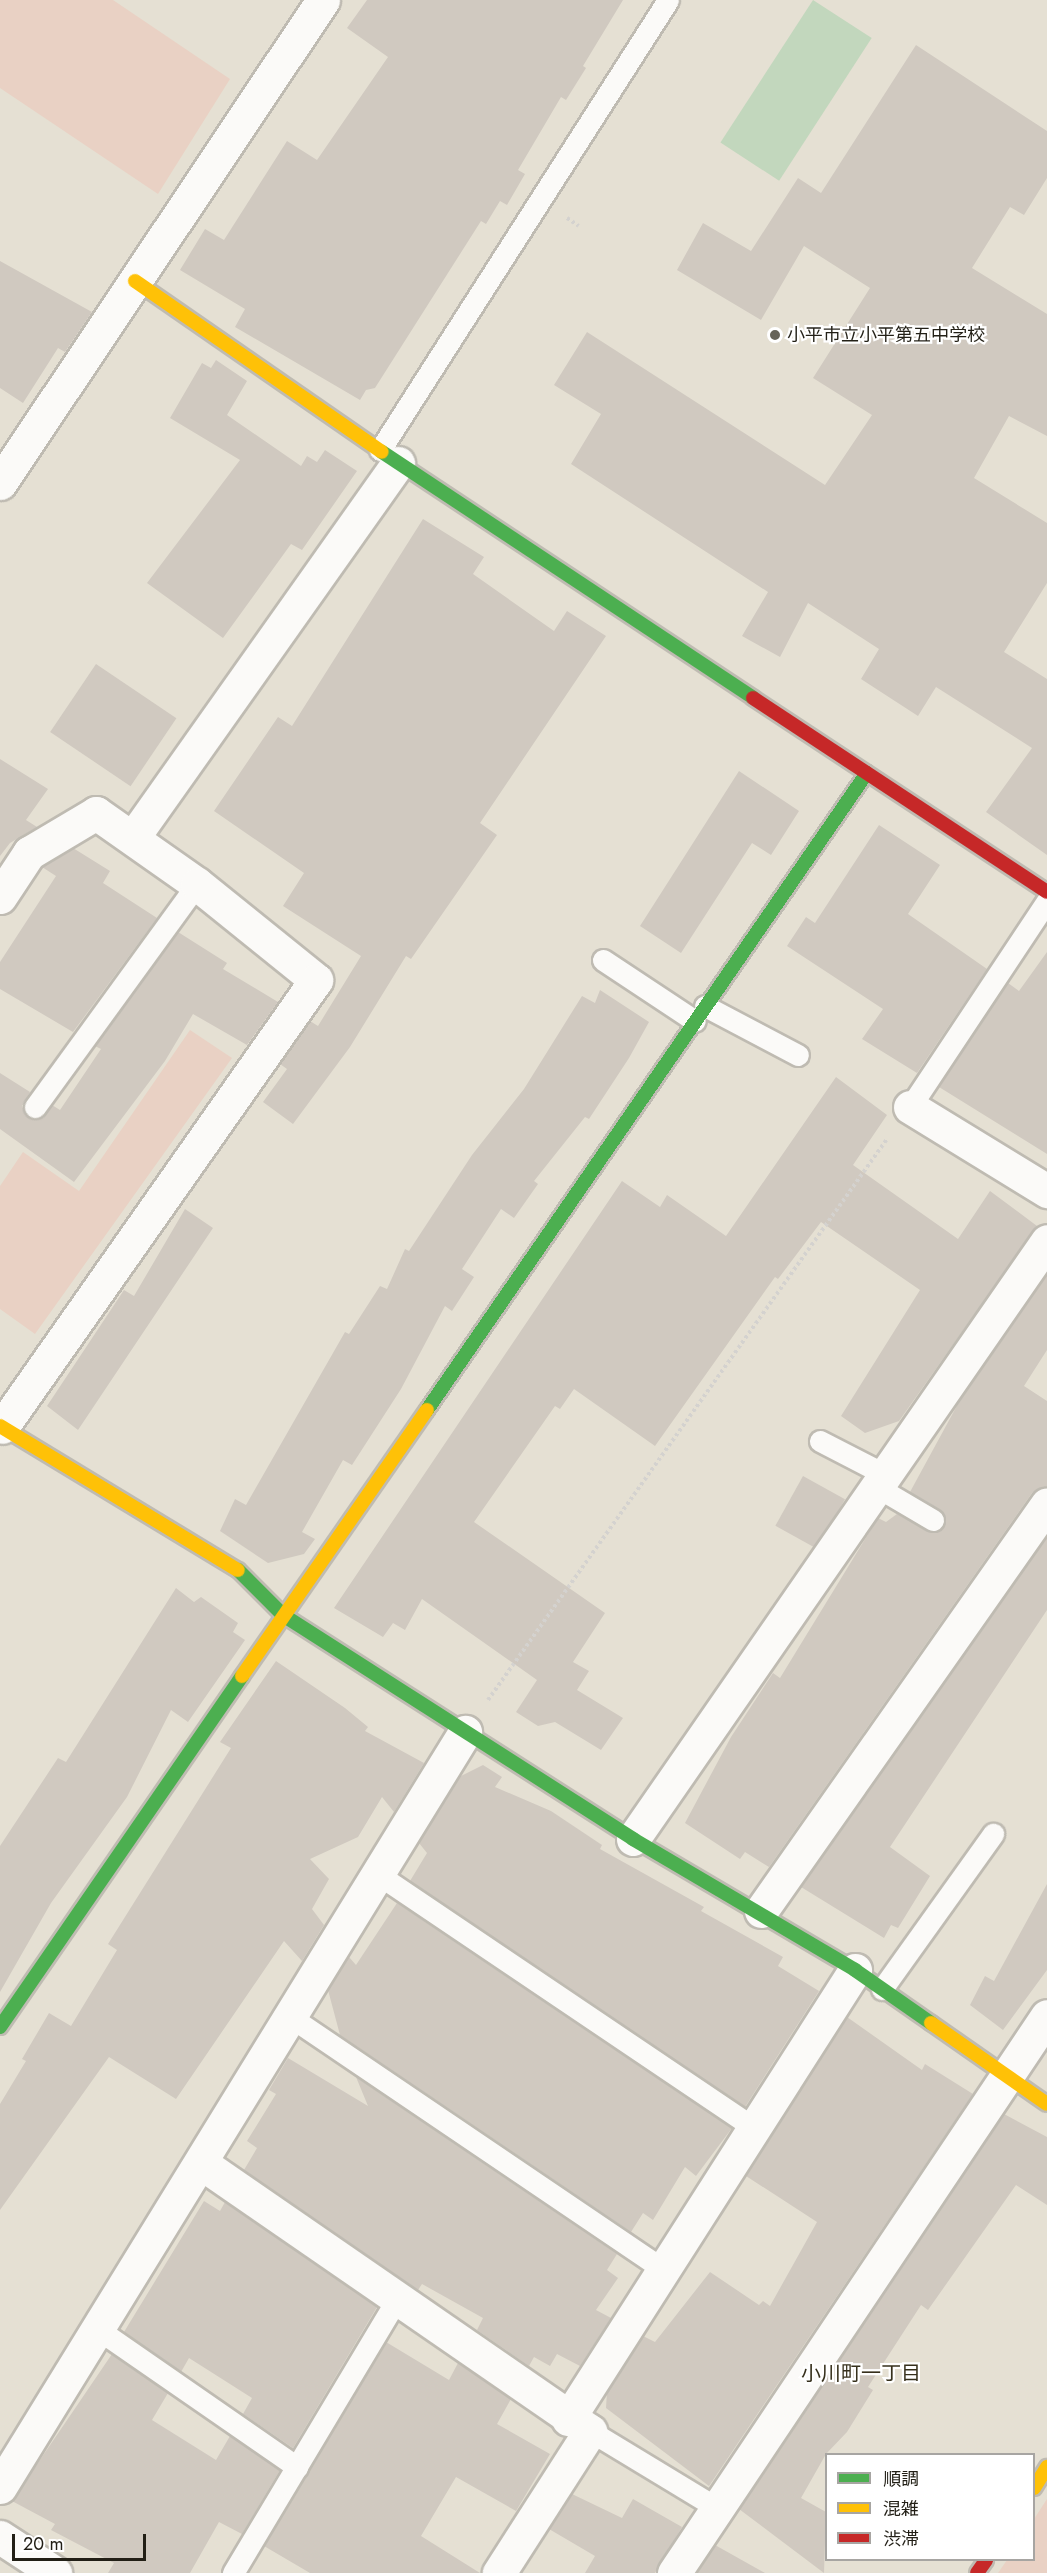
<!DOCTYPE html>
<html>
<head>
<meta charset="utf-8">
<style>
  body { margin:0 }
  #map { position:relative; width:1047px; height:2573px; overflow:hidden; background:#e5e0d3; font-family:Jost,"Noto Sans JP",sans-serif }
  div>[style] { position:absolute }
  [style*='--x'] { left:calc(var(--x)*1px); top:calc(var(--y)*1px); width:calc(var(--w)*1px); rotate:calc(var(--a)*1deg) }
  .green>* { inset:0; background:#e9d1c4 }
  .water>* { inset:0; background:#c2d7bd; transform-origin:0 0 }
  .building>* { inset:0; background:#d0c9c0; transform-origin:0 0 }
  .path>* { height:4px; margin-top:-2px; transform-origin:0; background:repeating-linear-gradient(90deg,#d4d2cf 0 3px,transparent 0 6px) }
  .roads { filter:drop-shadow(2px 0 #bfbbb2) drop-shadow(-2px 0 #bfbbb2) drop-shadow(0 2px #bfbbb2) drop-shadow(0 -2px #bfbbb2) }
  .lane>* { height:21px; margin:-10.5px; padding:0 10.5px; transform-origin:10.5px; border-radius:10.5px; background:#fbfaf8 }
  .street>* { height:33px; margin:-16.5px; padding:0 16.5px; transform-origin:16.5px; border-radius:16.5px; background:#fbfaf8 }
  .fast>* { height:14px; margin:-7px; padding:0 7px; transform-origin:7px; border-radius:7px; background:#4caf50 }
  .slow>* { height:14px; margin:-7px; padding:0 7px; transform-origin:7px; border-radius:7px; background:#ffc107 }
  .jam>* { height:14px; margin:-7px; padding:0 7px; transform-origin:7px; border-radius:7px; background:#c62828 }
  .dots>* { width:16px; height:16px; translate:-50% -50%; box-sizing:border-box; border:3px solid #fff; border-radius:50% }
  span { translate:-50% -50%; white-space:nowrap; text-align:center; line-height:1.15; -webkit-text-stroke:4.5px #fff; paint-order:stroke }
  .poi-label { font-size:18px; color:#221f16 }
  .left { translate:0 -50%; text-align:left }
  .neighbourhood-label { font-size:20px; color:#36301c }
  .legend { position:absolute; left:825px; top:2453px; width:210px; height:108px; box-sizing:border-box; background:#fff; border:2px solid #a7a5a2; margin:0; padding:8px 10px; list-style:none; font-size:18px; color:#221f16 }
  .legend li { display:flex; align-items:center; gap:12px; height:30px }
  .legend b { width:30px; border:2px solid #a7a5a2 }
  .scale { position:absolute; left:12px; top:2534px; width:134px; height:27px; box-sizing:border-box; border:3px solid #221f16; border-top:0; padding-left:8px; font-size:18px; line-height:21px; white-space:nowrap; color:#221f16; -webkit-text-stroke:4px #fff; paint-order:stroke }
</style>
</head>
<body>
<div id="map">
  <div class="green">
    <div style="clip-path:polygon(0 0,113px 0,230px 79px,158px 194px,0 88px)"></div>
    <div style="clip-path:polygon(190px 1030px,232px 1058px,35px 1334px,0 1309px,0 1186px,23px 1152px,79px 1191px)"></div>
    <div style="clip-path:polygon(1047px 2499px,1047px 2573px,998px 2573px,1007px 2560px,1034px 2560px,1034px 2519px)"></div>
  </div>
  <div class="water">
    <div style="left:813px;top:0;width:70px;height:170px;rotate:33deg"></div>
  </div>
  <div class="building">
    <div style="clip-path:polygon(367px 0,623px 0,583px 66px,586px 68px,566px 100px,561px 97px,518px 170px,525px 174px,507px 205px,500px 201px,486px 224px,481px 221px,375px 388px,366px 390px,360px 400px,235px 327px,245px 309px,180px 270px,205px 229px,224px 240px,287px 141px,317px 160px,388px 57px,347px 28px)"></div>
    <div style="clip-path:polygon(916px 45px,1047px 131px,1047px 178px,1024px 215px,1010px 207px,972px 268px,1047px 314px,1047px 436px,1009px 416px,974px 478px,1047px 523px,1047px 583px,1004px 652px,1047px 679px,1047px 855px,986px 812px,1032px 748px,936px 687px,918px 716px,881px 692px,861px 679px,879px 649px,808px 603px,780px 657px,742px 636px,768px 592px,571px 464px,601px 414px,554px 385px,587px 332px,825px 485px,872px 415px,813px 378px,870px 288px,804px 246px,761px 320px,677px 270px,703px 223px,751px 251px,798px 178px,821px 193px)"></div>
    <div style="clip-path:polygon(0 261px,92px 312px,65px 352px,58px 348px,23px 403px,0 388px)"></div>
    <div style="clip-path:polygon(216px 360px,247px 381px,227px 415px,301px 466px,307px 456px,317px 462px,325px 450px,357px 471px,302px 550px,291px 544px,223px 638px,147px 583px,240px 460px,170px 418px,202px 363px,211px 368px)"></div>
    <div style="clip-path:polygon(423px 519px,484px 557px,473px 574px,554px 631px,567px 611px,606px 636px,480px 823px,497px 835px,411px 959px,406px 956px,350px 1047px,293px 1124px,263px 1102px,287px 1069px,280px 1064px,310px 1021px,318px 1026px,361px 956px,283px 906px,304px 873px,214px 811px,278px 717px,292px 726px)"></div>
    <div style="left:96px;top:664px;width:97px;height:82px;rotate:34deg"></div>
    <div style="clip-path:polygon(0 759px,48px 789px,26px 820px,37px 827px,10px 843px,0 856px)"></div>
    <div style="clip-path:polygon(739px 771px,799px 811px,771px 855px,752px 843px,681px 953px,640px 926px)"></div>
    <div style="clip-path:polygon(879px 825px,940px 865px,908px 914px,987px 969px,917px 1073px,862px 1039px,883px 1009px,787px 946px,806px 917px,815px 923px)"></div>
    <div style="clip-path:polygon(73px 848px,110px 871px,103px 883px,157px 918px,73px 1032px,0 989px,0 962px,56px 876px,42px 867px)"></div>
    <div style="clip-path:polygon(178px 932px,227px 963px,223px 969px,278px 1002px,247px 1045px,193px 1014px,165px 1061px,74px 1182px,0 1129px,0 1073px,30px 1092px,22px 1106px,28px 1118px,41px 1118px,52px 1105px,60px 1110px,101px 1049px,95px 1046px)"></div>
    <div style="clip-path:polygon(1047px 952px,1047px 1154px,939px 1087px,1008px 983px,1019px 991px)"></div>
    <div style="clip-path:polygon(600px 990px,649px 1022px,629px 1058px,589px 1119px,585px 1117px,534px 1181px,538px 1184px,514px 1218px,501px 1209px,462px 1269px,474px 1277px,452px 1311px,445px 1306px,401px 1389px,352px 1465px,343px 1460px,302px 1532px,315px 1539px,304px 1554px,268px 1563px,220px 1531px,235px 1499px,246px 1505px,345px 1332px,349px 1334px,380px 1286px,387px 1289px,405px 1249px,409px 1251px,472px 1155px,524px 1089px,582px 996px,595px 1003px)"></div>
    <div style="clip-path:polygon(836px 1077px,887px 1115px,853px 1165px,958px 1239px,990px 1191px,1037px 1226px,899px 1421px,865px 1433px,841px 1416px,920px 1290px,821px 1222px,778px 1279px,775px 1277px,655px 1446px,574px 1389px,560px 1409px,555px 1406px,474px 1522px,605px 1613px,573px 1662px,589px 1671px,577px 1690px,623px 1718px,601px 1750px,555px 1722px,538px 1726px,516px 1712px,537px 1680px,422px 1599px,405px 1630px,393px 1623px,383px 1637px,334px 1608px,622px 1181px,660px 1207px,667px 1195px,726px 1236px)"></div>
    <div style="clip-path:polygon(185px 1209px,213px 1228px,78px 1430px,47px 1406px,124px 1290px,134px 1296px)"></div>
    <div style="clip-path:polygon(1047px 1274px,1047px 1350px,1024px 1386px,1047px 1401px,1047px 1486px,1032px 1493px,769px 1867px,745px 1852px,740px 1859px,685px 1823px,731px 1737px,773px 1673px,780px 1678px,878px 1518px,886px 1522px,897px 1514px,932px 1533px,944px 1527px,944px 1513px,910px 1492px,959px 1402px)"></div>
    <div style="left:803px;top:1476px;width:48px;height:57px;rotate:29deg"></div>
    <div style="clip-path:polygon(1047px 1537px,1047px 1610px,890px 1847px,930px 1876px,898px 1928px,891px 1925px,884px 1938px,801px 1887px)"></div>
    <div style="clip-path:polygon(176px 1588px,194px 1602px,201px 1597px,238px 1623px,233px 1632px,245px 1640px,188px 1722px,171px 1710px,127px 1797px,51px 1903px,0 1992px,0 1846px,58px 1758px,66px 1762px)"></div>
    <div style="clip-path:polygon(276px 1661px,345px 1708px,368px 1727px,365px 1731px,424px 1763px,394px 1812px,382px 1797px,358px 1837px,310px 1859px,329px 1879px,312px 1909px,324px 1925px,302px 1961px,284px 1941px,176px 2099px,109px 2057px,0 2210px,0 2104px,26px 2061px,22px 2059px,49px 2013px,71px 2026px,117px 1950px,108px 1944px,231px 1748px,220px 1742px)"></div>
    <div style="clip-path:polygon(483px 1765px,502px 1777px,495px 1787px,551px 1811px,602px 1845px,600px 1849px,704px 1907px,701px 1911px,783px 1957px,778px 1966px,819px 1991px,745px 2107px,410px 1881px,427px 1853px,419px 1843px,459px 1777px)"></div>
    <div style="clip-path:polygon(1047px 1884px,1047px 1970px,1003px 2030px,970px 2005px,985px 1976px,994px 1981px)"></div>
    <div style="clip-path:polygon(397px 1903px,732px 2128px,696px 2176px,685px 2167px,653px 2220px,643px 2213px,631px 2232px,340px 2035px,328px 1990px,349px 1957px,356px 1965px)"></div>
    <div style="clip-path:polygon(847px 2017px,922px 2070px,925px 2064px,973px 2094px,709px 2486px,606px 2408px,607px 2392px,643px 2336px,655px 2342px,710px 2272px,759px 2305px,763px 2301px,770px 2306px,817px 2222px,746px 2176px)"></div>
    <div style="clip-path:polygon(288px 2058px,368px 2106px,356px 2077px,617px 2254px,607px 2270px,618px 2278px,596px 2310px,611px 2318px,580px 2366px,557px 2354px,550px 2366px,534px 2357px,529px 2366px,477px 2330px,483px 2318px,422px 2284px,418px 2290px,244px 2170px,257px 2148px,247px 2141px,276px 2094px,269px 2090px)"></div>
    <div style="clip-path:polygon(1004px 2114px,1047px 2137px,1047px 2205px,1016px 2185px,928px 2310px,921px 2305px,868px 2387px,873px 2390px,847px 2432px,826px 2454px,801px 2498px,826px 2512px,824px 2573px,739px 2509px)"></div>
    <div style="clip-path:polygon(204px 2201px,220px 2211px,225px 2202px,377px 2307px,293px 2448px,243px 2414px,252px 2398px,189px 2358px,181px 2372px,124px 2332px)"></div>
    <div style="clip-path:polygon(386px 2342px,449px 2380px,458px 2363px,511px 2399px,497px 2424px,550px 2454px,516px 2511px,456px 2477px,421px 2536px,480px 2573px,310px 2573px,264px 2546px)"></div>
    <div style="clip-path:polygon(112px 2354px,168px 2393px,152px 2420px,216px 2460px,230px 2436px,280px 2470px,242px 2534px,219px 2522px,190px 2573px,108px 2573px,114px 2563px,51px 2530px,55px 2524px,12px 2501px)"></div>
    <div style="clip-path:polygon(572px 2494px,622px 2518px,633px 2499px,682px 2527px,655px 2573px,585px 2573px,595px 2556px,549px 2529px)"></div>
    <div style="clip-path:polygon(715px 2545px,765px 2573px,697px 2573px)"></div>
  </div>
  <div class="path">
    <div style="--x:567;--y:218;--w:14;--a:34"></div>
    <div style="--x:488;--y:1700;--w:688;--a:-54.58"></div>
  </div>
  <div class="roads">
    <div class="lane">
      <div style="--x:380;--y:450;--w:534;--a:-57.38"></div>
      <div style="--x:603;--y:960;--w:110;--a:33.5"></div>
      <div style="--x:705;--y:1006;--w:105;--a:27.8"></div>
      <div style="--x:35;--y:1107;--w:276;--a:-54"></div>
      <div style="--x:910;--y:1107;--w:247;--a:-56.4"></div>
      <div style="--x:820;--y:1441;--w:74;--a:27.3"></div>
      <div style="--x:877;--y:1487;--w:65;--a:30.5"></div>
      <div style="--x:379;--y:1875;--w:449;--a:34"></div>
      <div style="--x:882;--y:1989;--w:191;--a:-54.4"></div>
      <div style="--x:292;--y:2018;--w:449;--a:34.1"></div>
      <div style="--x:99;--y:2330;--w:241;--a:34.7"></div>
      <div style="--x:590;--y:2431;--w:149;--a:31.2"></div>
      <div style="--x:233;--y:2573;--w:319;--a:-59.1"></div>
    </div>
    <div class="street">
      <div style="--x:0;--y:483;--w:581;--a:-56.23"></div>
      <div style="--x:134;--y:836;--w:457;--a:-54.7"></div>
      <div style="--x:0;--y:897;--w:53;--a:-56.6"></div>
      <div style="--x:29;--y:853;--w:78;--a:-30.8"></div>
      <div style="--x:96;--y:813;--w:123;--a:35.1"></div>
      <div style="--x:197;--y:884;--w:153;--a:38.9"></div>
      <div style="--x:316;--y:980;--w:546;--a:125.09"></div>
      <div style="--x:910;--y:1107;--w:161;--a:31.5"></div>
      <div style="--x:633;--y:1839;--w:727;--a:-55.3"></div>
      <div style="--x:761;--y:1911;--w:497;--a:-54.9"></div>
      <div style="--x:204;--y:2165;--w:469;--a:34.6"></div>
      <div style="--x:590;--y:2431;--w:169;--a:122.7"></div>
      <div style="--x:568;--y:2419;--w:533;--a:-57.41"></div>
      <div style="--x:0;--y:2487;--w:887;--a:-58.37"></div>
      <div style="--x:0;--y:2537;--w:66;--a:33.2"></div>
      <div style="--x:674;--y:2573;--w:670;--a:-56.19"></div>
    </div>
    <div class="fast">
      <div style="--x:382;--y:452;--w:445;--a:33.5"></div>
      <div style="--x:427;--y:1410;--w:774;--a:-55.37"></div>
      <div style="--x:238;--y:1570;--w:64;--a:45"></div>
      <div style="--x:283;--y:1615;--w:416;--a:32.6"></div>
      <div style="--x:633;--y:1839;--w:258;--a:30.5"></div>
      <div style="--x:855;--y:1970;--w:93;--a:34.9"></div>
      <div style="--x:0;--y:2027;--w:426;--a:-55.4"></div>
    </div>
    <div class="slow">
      <div style="--x:135;--y:281;--w:300;--a:34.7"></div>
      <div style="--x:0;--y:1426;--w:278;--a:31.2"></div>
      <div style="--x:242;--y:1676;--w:324;--a:-55.2"></div>
      <div style="--x:931;--y:2023;--w:141;--a:34.9"></div>
      <div style="--x:1034;--y:2488;--w:25;--a:-58"></div>
    </div>
    <div class="jam">
      <div style="--x:753;--y:698;--w:352;--a:33.4"></div>
      <div style="--x:977;--y:2573;--w:16;--a:-55"></div>
    </div>
  </div>
  <div class="dots">
    <div style="left:775px;top:335px;background:#666358"></div>
  </div>
  <div class="poi-label">
    <span class="left" style="left:787px;top:335px">小平市立小平第五中学校</span>
  </div>
  <div class="neighbourhood-label">
    <span style="left:861px;top:2373px">小川町一丁目</span>
  </div>
  <ul class="legend">
  <li><b style="height:8px;background:#4caf50"></b>順調</li>
  <li><b style="height:8px;background:#ffc107"></b>混雑</li>
  <li><b style="height:8px;background:#c62828"></b>渋滞</li>
  </ul>
  <div class="scale">20 m</div>
</div>
</body>
</html>
